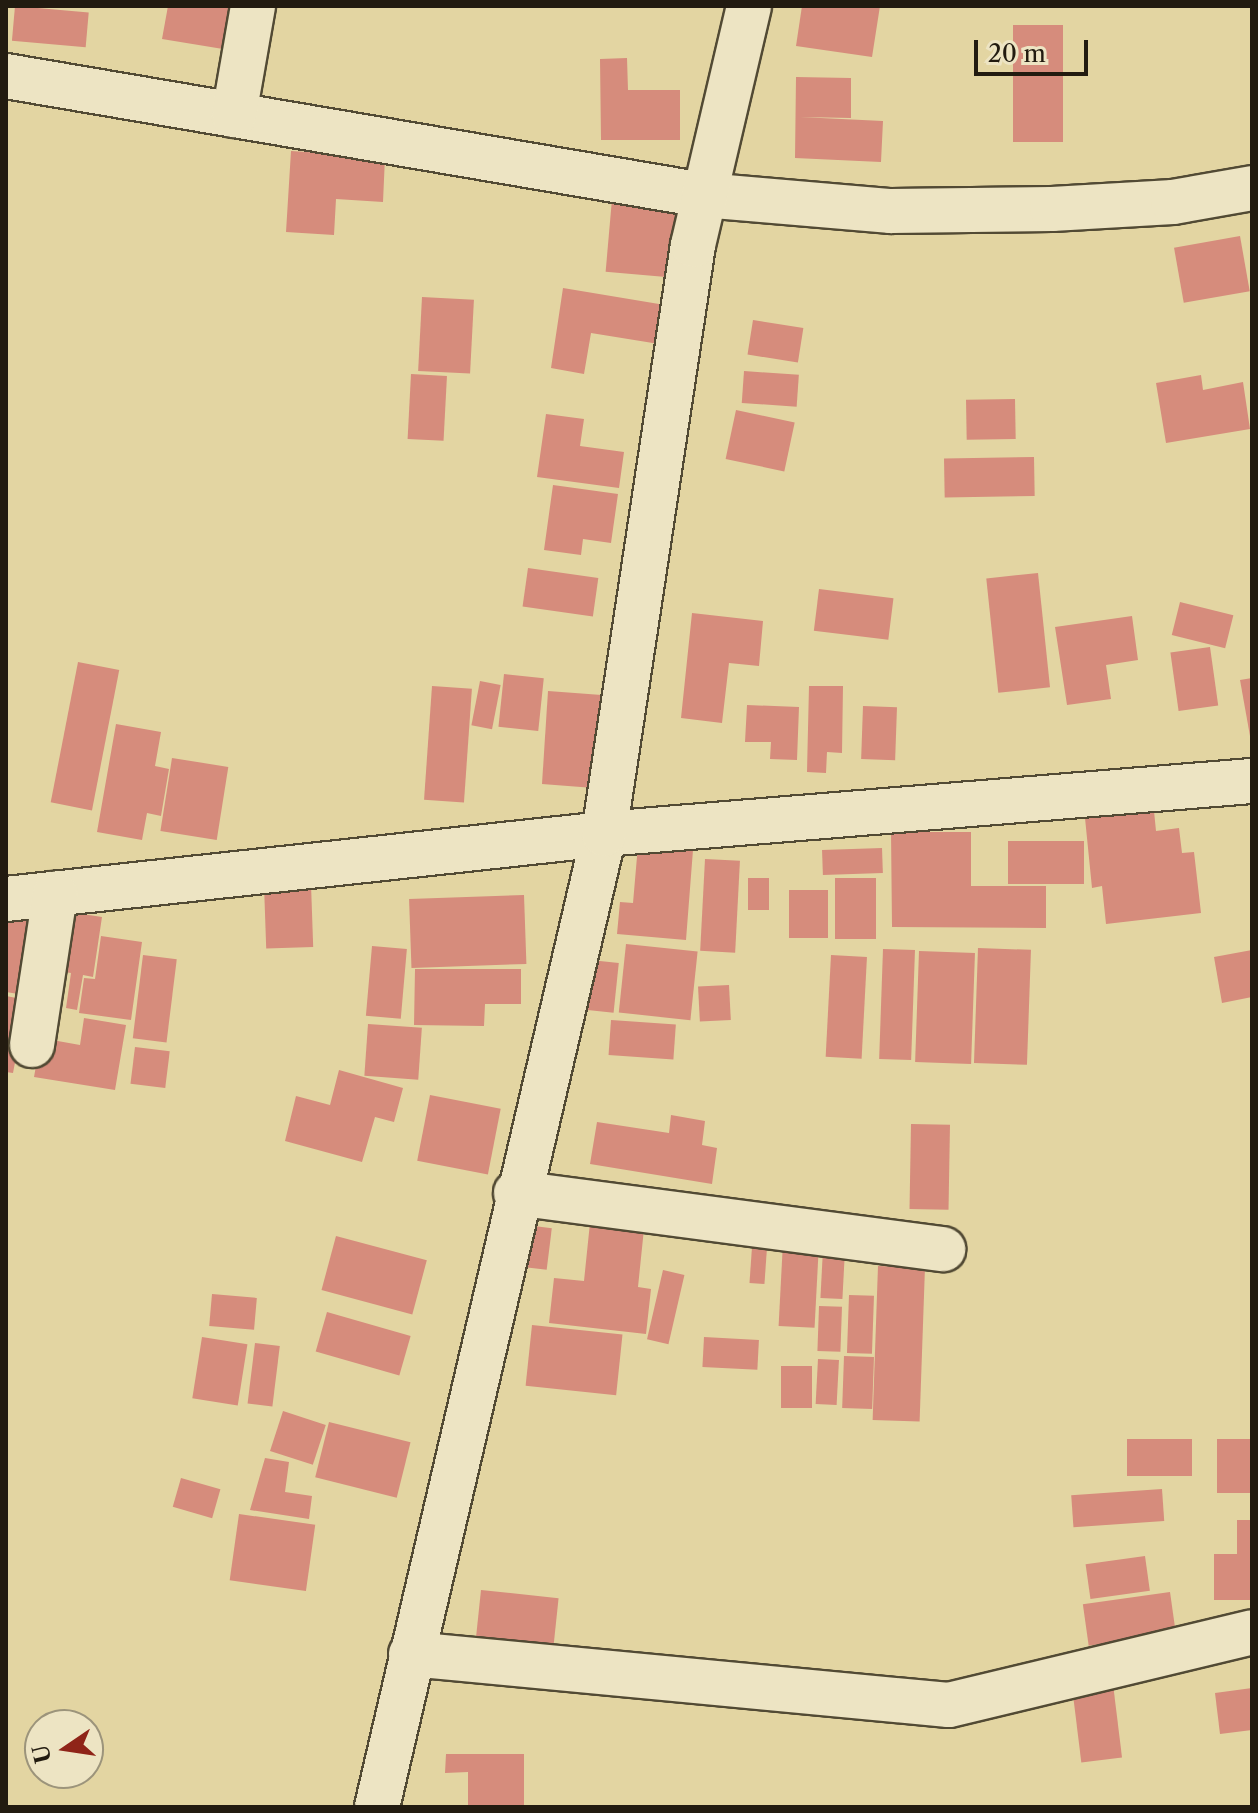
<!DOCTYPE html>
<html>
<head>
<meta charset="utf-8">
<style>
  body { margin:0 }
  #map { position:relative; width:1258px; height:1813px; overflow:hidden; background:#e3d5a2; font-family:"Libre Caslon Text",serif }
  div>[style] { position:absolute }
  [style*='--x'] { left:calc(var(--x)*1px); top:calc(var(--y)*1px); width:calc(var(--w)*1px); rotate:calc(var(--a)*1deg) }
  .building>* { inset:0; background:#d68c7c; transform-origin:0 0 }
  .roads { filter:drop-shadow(2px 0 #524a34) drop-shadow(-2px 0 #524a34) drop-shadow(0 2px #524a34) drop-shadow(0 -2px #524a34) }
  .street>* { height:44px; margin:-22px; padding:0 22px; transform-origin:22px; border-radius:22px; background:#ede4c3 }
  span { translate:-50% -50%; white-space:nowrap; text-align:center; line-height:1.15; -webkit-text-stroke:6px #ede4c3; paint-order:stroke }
  .frame { position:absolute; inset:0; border:8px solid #221b10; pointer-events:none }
  .north { position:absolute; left:24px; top:1709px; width:80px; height:80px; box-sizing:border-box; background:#ede4c3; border:2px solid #9c947b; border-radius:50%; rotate:257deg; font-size:22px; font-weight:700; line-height:32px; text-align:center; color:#221b10 }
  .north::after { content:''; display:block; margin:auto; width:28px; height:36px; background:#8f2418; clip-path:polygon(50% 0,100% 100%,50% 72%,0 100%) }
  .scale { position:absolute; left:974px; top:40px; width:114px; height:36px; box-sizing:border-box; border:4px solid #221b10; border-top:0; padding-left:10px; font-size:24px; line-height:28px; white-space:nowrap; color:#221b10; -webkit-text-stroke:6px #ede4c3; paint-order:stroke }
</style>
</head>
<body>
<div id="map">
  <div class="building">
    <div style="left:15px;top:6px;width:74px;height:35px;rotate:5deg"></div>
    <div style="clip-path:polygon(168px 6px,230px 6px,223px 49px,162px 39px)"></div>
    <div style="clip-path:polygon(802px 6px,880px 6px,872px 57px,796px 46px)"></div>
    <div style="left:1013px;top:25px;width:50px;height:117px"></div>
    <div style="clip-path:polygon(627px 58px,628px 90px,680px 90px,680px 140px,601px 140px,600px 59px)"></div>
    <div style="clip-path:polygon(796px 77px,851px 78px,851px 118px,800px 117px,883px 121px,881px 162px,795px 158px)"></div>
    <div style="clip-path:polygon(291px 151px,385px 157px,383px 202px,336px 199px,334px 235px,286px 232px)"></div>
    <div style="left:612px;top:199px;width:75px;height:73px;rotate:5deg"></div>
    <div style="left:1240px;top:236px;width:56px;height:67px;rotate:80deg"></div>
    <div style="clip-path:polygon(563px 288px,665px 305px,659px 344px,591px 333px,584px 374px,551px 368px)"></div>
    <div style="left:422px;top:297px;width:52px;height:74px;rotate:3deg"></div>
    <div style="left:753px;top:320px;width:51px;height:35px;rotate:9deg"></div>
    <div style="left:744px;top:371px;width:55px;height:32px;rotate:4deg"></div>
    <div style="left:411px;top:374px;width:36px;height:65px;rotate:3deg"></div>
    <div style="clip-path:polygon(1201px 375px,1203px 390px,1243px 382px,1250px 429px,1166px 443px,1156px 383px)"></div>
    <div style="left:1015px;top:399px;width:40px;height:49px;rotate:89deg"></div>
    <div style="left:736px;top:410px;width:60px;height:50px;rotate:12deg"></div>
    <div style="clip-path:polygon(546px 414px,584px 419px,580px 446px,624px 452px,619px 488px,537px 477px)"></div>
    <div style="left:1034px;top:457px;width:39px;height:90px;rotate:89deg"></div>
    <div style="clip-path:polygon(553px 485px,618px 494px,611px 543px,583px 539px,581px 555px,544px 550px)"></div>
    <div style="left:528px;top:568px;width:71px;height:39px;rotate:8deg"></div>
    <div style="left:1038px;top:573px;width:115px;height:52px;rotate:84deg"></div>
    <div style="left:819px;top:589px;width:75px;height:42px;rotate:7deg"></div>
    <div style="left:1180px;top:602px;width:55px;height:34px;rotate:14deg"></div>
    <div style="clip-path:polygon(692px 613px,763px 621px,759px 666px,729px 663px,722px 723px,681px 718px)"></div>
    <div style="clip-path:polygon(1132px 616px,1138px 660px,1106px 665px,1111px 699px,1067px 705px,1055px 627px)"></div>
    <div style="left:1210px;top:647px;width:59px;height:40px;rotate:82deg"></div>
    <div style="left:78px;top:662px;width:42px;height:143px;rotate:11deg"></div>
    <div style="left:504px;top:674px;width:40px;height:53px;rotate:6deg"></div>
    <div style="clip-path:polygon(1252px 678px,1252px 736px,1250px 736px,1240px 680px)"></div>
    <div style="left:480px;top:681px;width:21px;height:45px;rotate:11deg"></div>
    <div style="left:432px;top:686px;width:40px;height:114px;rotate:4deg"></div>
    <div style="clip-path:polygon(809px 686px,843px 686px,842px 753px,827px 752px,826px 773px,807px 772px)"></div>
    <div style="clip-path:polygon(548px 691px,615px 696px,594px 788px,542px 784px)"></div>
    <div style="clip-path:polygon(747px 705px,799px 707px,797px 760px,770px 759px,771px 742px,745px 742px)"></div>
    <div style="left:863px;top:706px;width:34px;height:53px;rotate:2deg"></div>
    <div style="clip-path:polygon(116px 724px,161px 732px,155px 766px,169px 769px,161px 816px,147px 813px,142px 840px,97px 832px)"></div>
    <div style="left:172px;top:758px;width:57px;height:74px;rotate:9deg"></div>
    <div style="clip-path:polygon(1154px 811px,1156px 831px,1179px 828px,1182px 853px,1194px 852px,1201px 913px,1106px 924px,1102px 886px,1092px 888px,1085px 818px)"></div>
    <div style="clip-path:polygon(891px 832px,971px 832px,971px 886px,1046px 886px,1046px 928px,892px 927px)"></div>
    <div style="left:1008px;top:841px;width:76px;height:43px"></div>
    <div style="clip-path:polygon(638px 845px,693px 850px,686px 940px,617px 934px,620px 902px,633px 903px)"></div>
    <div style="left:882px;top:848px;width:25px;height:60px;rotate:88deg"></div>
    <div style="left:705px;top:859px;width:35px;height:92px;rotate:3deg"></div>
    <div style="left:748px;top:878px;width:21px;height:32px"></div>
    <div style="left:835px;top:878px;width:41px;height:61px"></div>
    <div style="left:311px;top:884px;width:63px;height:47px;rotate:88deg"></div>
    <div style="left:789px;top:890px;width:39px;height:48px"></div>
    <div style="left:524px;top:895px;width:69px;height:115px;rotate:88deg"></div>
    <div style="clip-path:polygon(6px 911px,45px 918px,31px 996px,6px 992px)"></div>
    <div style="clip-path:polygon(62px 911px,102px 917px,93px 977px,83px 975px,77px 1010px,66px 1008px,71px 973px,52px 970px)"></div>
    <div style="clip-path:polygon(101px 936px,142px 942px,131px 1020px,79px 1013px,84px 978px,95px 979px)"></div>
    <div style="left:626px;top:944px;width:72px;height:69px;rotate:6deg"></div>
    <div style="left:372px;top:946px;width:35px;height:70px;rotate:5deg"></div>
    <div style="left:978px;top:948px;width:53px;height:115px;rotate:2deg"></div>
    <div style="left:883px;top:949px;width:32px;height:110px;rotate:2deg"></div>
    <div style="clip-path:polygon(1252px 950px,1252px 997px,1222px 1003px,1214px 957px)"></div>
    <div style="left:919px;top:951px;width:56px;height:111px;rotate:2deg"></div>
    <div style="left:143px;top:955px;width:34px;height:84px;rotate:7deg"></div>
    <div style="left:831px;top:955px;width:36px;height:102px;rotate:3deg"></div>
    <div style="left:581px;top:959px;width:38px;height:50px;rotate:6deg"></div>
    <div style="clip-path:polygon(415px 969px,521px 969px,521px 1004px,485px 1004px,484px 1026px,414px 1025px)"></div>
    <div style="left:729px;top:985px;width:35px;height:31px;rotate:87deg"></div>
    <div style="clip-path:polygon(6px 996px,27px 1000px,13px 1073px,6px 1072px)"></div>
    <div style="clip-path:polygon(84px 1018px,126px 1025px,115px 1090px,34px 1077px,41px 1038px,80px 1045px)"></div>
    <div style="left:611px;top:1020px;width:65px;height:35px;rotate:4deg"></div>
    <div style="left:368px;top:1024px;width:54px;height:52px;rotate:4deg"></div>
    <div style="left:135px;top:1047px;width:35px;height:37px;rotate:7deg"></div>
    <div style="clip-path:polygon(339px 1070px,403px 1088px,394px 1122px,375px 1117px,362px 1162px,285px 1141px,296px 1096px,330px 1105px)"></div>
    <div style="left:430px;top:1095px;width:72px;height:67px;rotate:11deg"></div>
    <div style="clip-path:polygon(671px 1115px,705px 1121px,702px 1145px,717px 1148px,712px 1184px,590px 1164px,597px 1122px,669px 1133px)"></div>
    <div style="left:911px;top:1124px;width:39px;height:85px;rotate:1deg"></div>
    <div style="clip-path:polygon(591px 1213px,645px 1219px,638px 1287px,651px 1289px,646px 1334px,549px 1323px,554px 1278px,584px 1281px)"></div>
    <div style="left:526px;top:1225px;width:26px;height:42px;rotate:7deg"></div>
    <div style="left:336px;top:1236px;width:94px;height:56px;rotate:15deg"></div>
    <div style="left:783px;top:1242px;width:36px;height:84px;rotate:3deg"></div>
    <div style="left:752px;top:1247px;width:15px;height:36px;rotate:4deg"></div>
    <div style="left:823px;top:1249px;width:22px;height:49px;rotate:3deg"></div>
    <div style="left:878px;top:1266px;width:47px;height:154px;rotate:2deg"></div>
    <div style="left:663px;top:1270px;width:22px;height:71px;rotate:13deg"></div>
    <div style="left:212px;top:1294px;width:45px;height:32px;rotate:5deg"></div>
    <div style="left:849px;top:1295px;width:25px;height:58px;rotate:2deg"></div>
    <div style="left:819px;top:1306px;width:23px;height:45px;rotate:2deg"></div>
    <div style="left:327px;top:1312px;width:87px;height:41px;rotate:16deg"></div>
    <div style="left:532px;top:1325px;width:91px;height:61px;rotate:6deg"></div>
    <div style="left:202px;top:1337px;width:46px;height:62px;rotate:9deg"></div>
    <div style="left:704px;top:1337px;width:55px;height:30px;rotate:3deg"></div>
    <div style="left:255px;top:1343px;width:25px;height:61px;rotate:7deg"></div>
    <div style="left:844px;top:1356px;width:30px;height:52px;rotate:2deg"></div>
    <div style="left:818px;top:1359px;width:21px;height:45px;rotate:3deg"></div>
    <div style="left:781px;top:1366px;width:31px;height:42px"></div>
    <div style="left:283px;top:1411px;width:45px;height:42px;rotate:18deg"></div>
    <div style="left:329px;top:1422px;width:84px;height:57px;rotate:14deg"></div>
    <div style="left:1127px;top:1439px;width:65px;height:37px"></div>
    <div style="left:1217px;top:1439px;width:35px;height:54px"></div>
    <div style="clip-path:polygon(265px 1458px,289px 1462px,285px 1492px,312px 1496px,309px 1519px,250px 1510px)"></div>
    <div style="left:181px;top:1478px;width:41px;height:30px;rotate:16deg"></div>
    <div style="left:1162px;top:1489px;width:32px;height:91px;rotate:86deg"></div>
    <div style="left:239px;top:1514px;width:77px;height:67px;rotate:8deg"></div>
    <div style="clip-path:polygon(1237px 1520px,1252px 1520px,1252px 1600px,1214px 1600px,1214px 1554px,1237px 1554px)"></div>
    <div style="left:1145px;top:1556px;width:35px;height:60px;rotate:82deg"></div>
    <div style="left:481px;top:1590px;width:78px;height:57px;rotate:6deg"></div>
    <div style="left:1170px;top:1592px;width:42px;height:88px;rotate:82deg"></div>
    <div style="left:1113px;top:1684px;width:74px;height:41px;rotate:83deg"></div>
    <div style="clip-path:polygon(1252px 1688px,1252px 1730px,1220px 1734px,1215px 1693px)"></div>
    <div style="clip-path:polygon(446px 1754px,524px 1754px,524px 1807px,468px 1807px,468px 1772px,445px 1773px)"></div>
  </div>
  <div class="roads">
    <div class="street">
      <div style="--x:6;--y:76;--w:707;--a:9.69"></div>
      <div style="--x:703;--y:195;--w:189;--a:4.9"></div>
      <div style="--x:891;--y:211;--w:161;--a:-0.7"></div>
      <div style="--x:1052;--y:209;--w:121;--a:-3.3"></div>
      <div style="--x:1173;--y:202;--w:80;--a:-10"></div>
      <div style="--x:234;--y:115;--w:111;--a:-80.1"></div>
      <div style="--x:6;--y:899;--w:602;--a:-6.2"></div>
      <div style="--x:604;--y:834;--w:650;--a:-4.68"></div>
      <div style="--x:32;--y:1045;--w:153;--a:-81.3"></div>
      <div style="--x:516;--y:1193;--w:431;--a:7.5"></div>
      <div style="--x:411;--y:1654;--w:540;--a:5.42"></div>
      <div style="--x:949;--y:1705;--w:312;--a:-13.5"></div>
      <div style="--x:377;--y:1807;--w:999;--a:-76.87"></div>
      <div style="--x:604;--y:834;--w:596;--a:-81.41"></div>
      <div style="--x:693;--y:245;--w:245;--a:-76.8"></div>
    </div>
  </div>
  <div class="frame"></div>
  <div class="north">U</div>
  <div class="scale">20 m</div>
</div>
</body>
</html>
